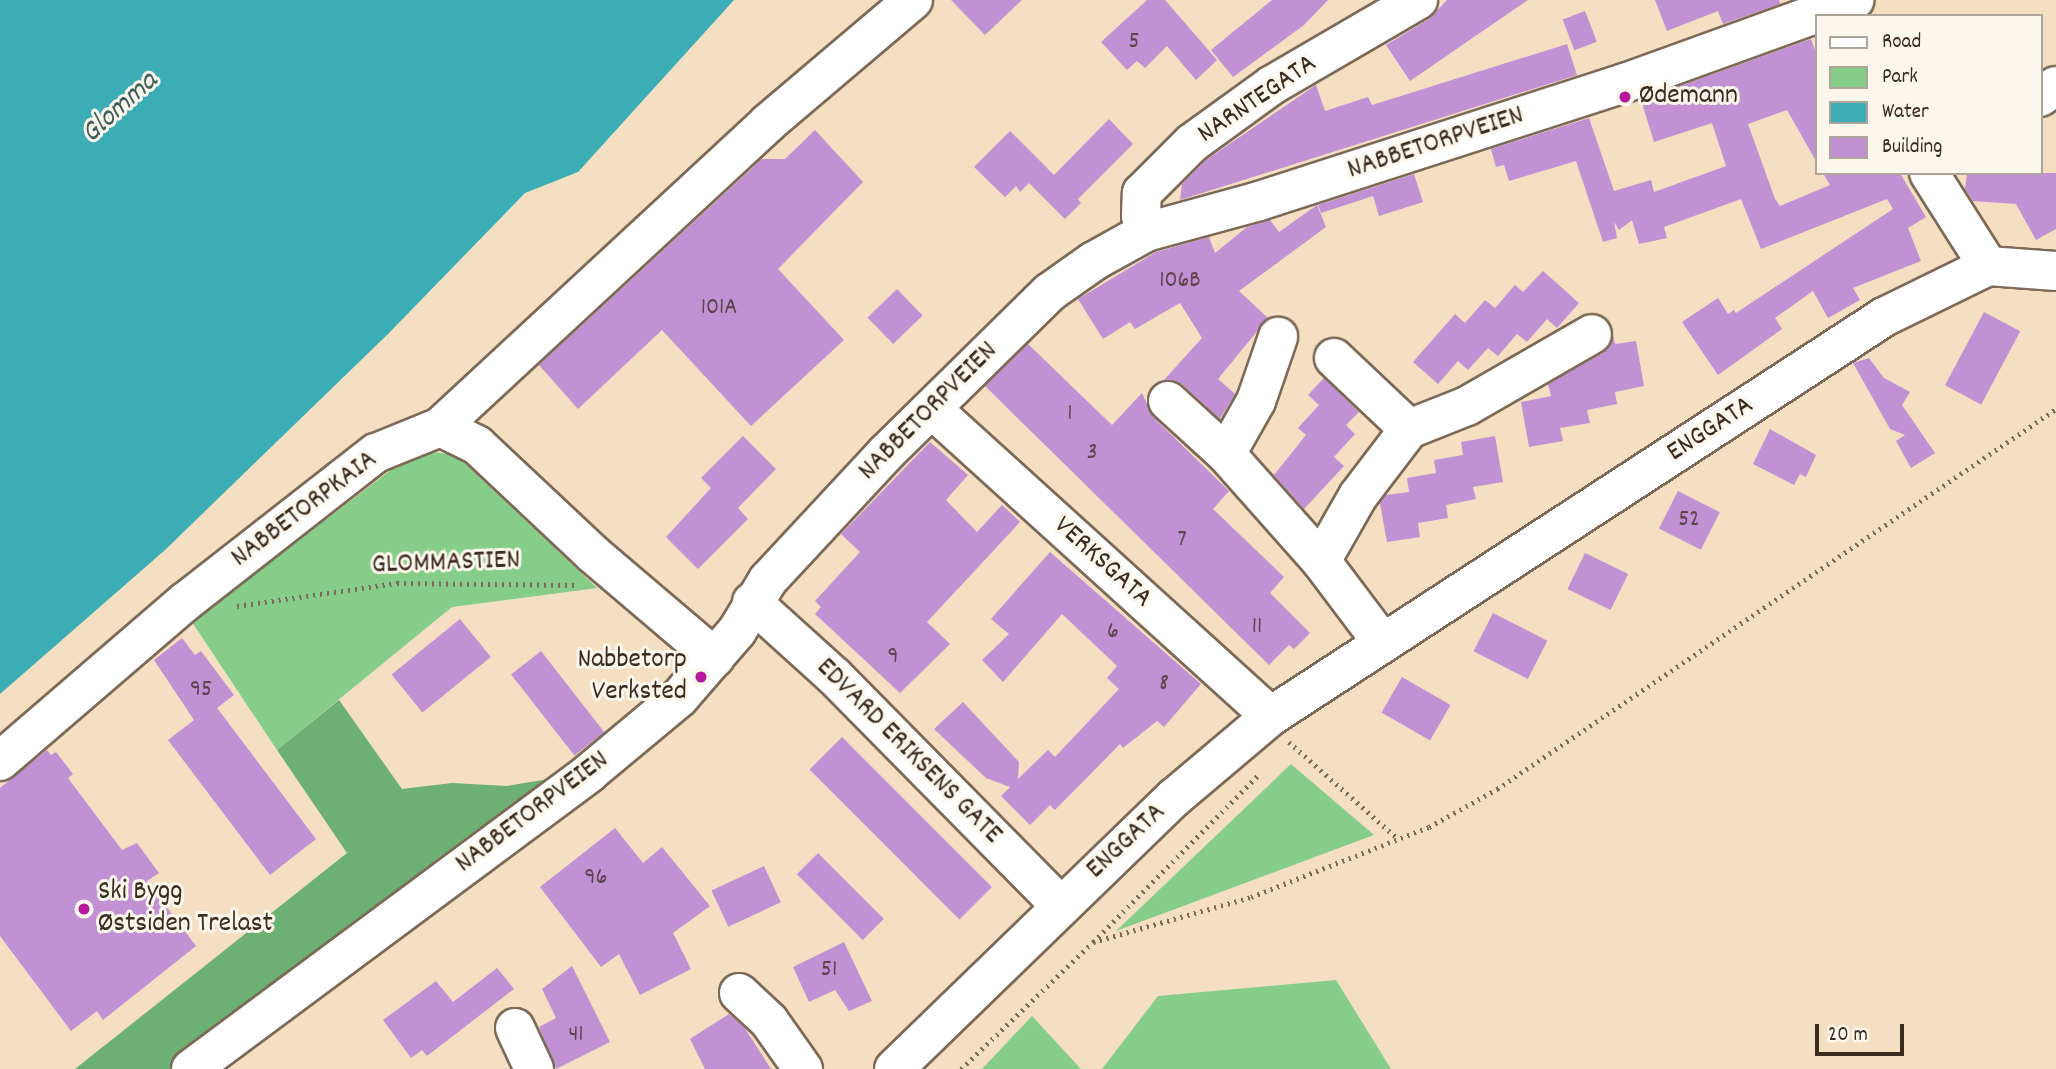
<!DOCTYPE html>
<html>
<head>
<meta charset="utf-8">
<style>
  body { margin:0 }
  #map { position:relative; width:2056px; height:1069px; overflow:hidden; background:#f4dfc2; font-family:Dekko,sans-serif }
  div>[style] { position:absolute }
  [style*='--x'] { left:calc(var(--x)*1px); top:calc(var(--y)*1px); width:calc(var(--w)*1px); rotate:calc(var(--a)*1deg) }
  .green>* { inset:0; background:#85cd88 }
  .forest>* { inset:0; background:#6cb074 }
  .water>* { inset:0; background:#3cadb4 }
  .building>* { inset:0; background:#c191d4; transform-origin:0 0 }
  .path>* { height:4.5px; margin-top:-2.25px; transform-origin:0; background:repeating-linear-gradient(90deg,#7c6957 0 2px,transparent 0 7px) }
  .roads { filter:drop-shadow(2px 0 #7c6957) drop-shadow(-2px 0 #7c6957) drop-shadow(0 2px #7c6957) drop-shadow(0 -2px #7c6957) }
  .minor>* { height:38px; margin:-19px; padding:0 19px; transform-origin:19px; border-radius:19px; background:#fff }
  .major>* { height:38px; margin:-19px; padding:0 19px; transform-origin:19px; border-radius:19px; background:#fff }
  .dots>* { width:19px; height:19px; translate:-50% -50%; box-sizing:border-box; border:4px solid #fbf7ec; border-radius:50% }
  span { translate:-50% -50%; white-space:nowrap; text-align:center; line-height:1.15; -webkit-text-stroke:6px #fbf7ec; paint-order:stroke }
  .number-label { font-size:24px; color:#5c444c }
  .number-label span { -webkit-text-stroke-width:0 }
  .poi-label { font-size:28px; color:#3b2a1e }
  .left { translate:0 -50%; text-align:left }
  .right { translate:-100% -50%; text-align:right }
  .street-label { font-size:28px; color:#3b2a1e }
  .water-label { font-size:30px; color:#3b5e5a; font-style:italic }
  .legend { position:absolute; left:1815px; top:14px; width:228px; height:161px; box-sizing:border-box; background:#fbf7ec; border:2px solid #aea59a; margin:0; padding:9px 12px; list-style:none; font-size:21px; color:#3b2a1e }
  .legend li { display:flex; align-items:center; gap:14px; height:35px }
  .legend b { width:35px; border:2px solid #aea59a }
  .scale { position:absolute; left:1815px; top:1024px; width:89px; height:32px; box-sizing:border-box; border:4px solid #3b2a1e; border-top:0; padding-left:9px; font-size:21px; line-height:24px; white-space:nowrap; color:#3b2a1e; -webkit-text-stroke:5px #fbf7ec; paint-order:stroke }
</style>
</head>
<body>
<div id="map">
  <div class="green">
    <div style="clip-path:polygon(417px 450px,456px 455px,597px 588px,452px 607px,277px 750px,192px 622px)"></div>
    <div style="clip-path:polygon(1291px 764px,1374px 835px,1116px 931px)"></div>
    <div style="clip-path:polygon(1336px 980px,1391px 1069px,1102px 1069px,1158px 996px)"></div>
    <div style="clip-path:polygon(1032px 1016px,1081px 1069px,982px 1069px)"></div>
  </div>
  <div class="forest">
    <div style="clip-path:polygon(339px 700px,402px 789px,452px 783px,507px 786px,561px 777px,172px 1069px,75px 1069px,347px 853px,277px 750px)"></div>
  </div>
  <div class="water">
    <div style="clip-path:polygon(0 0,734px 0,578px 172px,525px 193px,389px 333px,165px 550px,0 694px)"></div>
  </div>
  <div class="building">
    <div style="clip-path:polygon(951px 0,1022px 0,985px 35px)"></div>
    <div style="clip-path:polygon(1147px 0,1165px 0,1217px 60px,1196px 80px,1167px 46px,1145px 68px,1137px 61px,1127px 70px,1101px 42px)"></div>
    <div style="clip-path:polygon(1272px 0,1328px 0,1304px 25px,1233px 77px,1211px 50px)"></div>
    <div style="clip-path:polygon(1447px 0,1528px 0,1410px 81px,1386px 45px,1429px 19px)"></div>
    <div style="clip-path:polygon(1655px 0,1779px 0,1780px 4px,1723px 24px,1718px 11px,1667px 31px)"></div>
    <div style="left:1585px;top:11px;width:33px;height:24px;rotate:69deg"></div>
    <div style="clip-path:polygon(1811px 39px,1816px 53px,1816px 161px,1787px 110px,1748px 124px,1775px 199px,1780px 206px,1830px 185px,1823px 173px,1900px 173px,1926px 217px,1908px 228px,1921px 261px,1853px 288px,1860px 300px,1828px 318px,1813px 291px,1775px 318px,1782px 329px,1718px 375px,1682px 322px,1718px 298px,1728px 314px,1734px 310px,1736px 313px,1893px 209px,1887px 199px,1761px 249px,1741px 199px,1664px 227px,1667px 238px,1639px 244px,1632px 220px,1619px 230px,1614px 222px,1617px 238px,1603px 242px,1576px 161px,1509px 181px,1504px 165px,1496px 167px,1491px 149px,1589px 118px,1614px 191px,1651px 180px,1654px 192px,1726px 166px,1712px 123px,1654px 142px,1641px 100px)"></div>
    <div style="clip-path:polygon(1567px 44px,1577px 75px,1180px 200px,1182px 184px,1206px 160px,1316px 85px,1325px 111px,1368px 97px,1372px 105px)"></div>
    <div style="clip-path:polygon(1109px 119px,1133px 144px,1078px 199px,1081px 203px,1065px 219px,1029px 183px,1020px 192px,1016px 186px,1005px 197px,974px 167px,1010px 131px,1054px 175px)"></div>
    <div style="clip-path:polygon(815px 130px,863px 182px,778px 269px,844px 340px,751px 426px,662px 330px,578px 409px,539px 365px,762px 159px,785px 159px)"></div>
    <div style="clip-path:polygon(1967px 173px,2056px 173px,2056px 229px,2036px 240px,2016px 204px,1973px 201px,1965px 189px)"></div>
    <div style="clip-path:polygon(1414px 174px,1423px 202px,1379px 216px,1373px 196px,1321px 213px,1318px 205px)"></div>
    <div style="clip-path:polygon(1317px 205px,1326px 227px,1239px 291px,1268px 318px,1218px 379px,1235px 394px,1220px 419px,1182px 384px,1164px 380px,1202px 338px,1180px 303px,1135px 329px,1130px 322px,1103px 339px,1078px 299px,1156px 252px,1209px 237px,1215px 253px,1247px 227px,1270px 220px,1279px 232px)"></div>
    <div style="clip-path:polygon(1543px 271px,1579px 303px,1557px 328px,1547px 319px,1527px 342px,1517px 334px,1498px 356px,1488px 348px,1468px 370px,1458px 361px,1438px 384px,1413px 362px,1455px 314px,1465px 323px,1485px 300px,1495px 308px,1515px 285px,1523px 292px)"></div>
    <div style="left:897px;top:289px;width:37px;height:41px;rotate:46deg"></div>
    <div style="left:1984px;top:312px;width:41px;height:83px;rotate:28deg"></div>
    <div style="clip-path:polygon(1613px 336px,1615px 344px,1636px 341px,1644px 386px,1615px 392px,1617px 404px,1587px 410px,1590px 423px,1560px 428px,1563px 441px,1529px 447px,1521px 402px,1551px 396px,1548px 384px,1603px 353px)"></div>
    <div style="clip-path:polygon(1028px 344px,1112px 425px,1142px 393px,1153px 417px,1229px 491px,1213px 509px,1284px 577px,1270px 593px,1310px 633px,1294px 649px,1289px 645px,1269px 665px,985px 386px)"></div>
    <div style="clip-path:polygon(1869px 358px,1884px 378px,1910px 392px,1902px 405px,1935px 453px,1911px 468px,1896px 441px,1905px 435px,1890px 429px,1853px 363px)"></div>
    <div style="clip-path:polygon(1324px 378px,1359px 412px,1346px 425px,1355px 434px,1334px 457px,1344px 466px,1304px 509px,1274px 475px,1306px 435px,1298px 428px,1319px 405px,1308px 395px)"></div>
    <div style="clip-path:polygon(1770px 429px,1816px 455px,1806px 477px,1800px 474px,1794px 485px,1753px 464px)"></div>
    <div style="clip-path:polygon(743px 436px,776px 469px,738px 508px,748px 519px,698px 569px,666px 537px,711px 488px,701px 478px)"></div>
    <div style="clip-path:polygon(1495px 436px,1503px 482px,1473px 487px,1476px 499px,1446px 505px,1448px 518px,1418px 523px,1420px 537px,1387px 542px,1380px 503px,1386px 495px,1409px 492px,1407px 478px,1436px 473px,1434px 460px,1463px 455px,1461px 442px)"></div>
    <div style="clip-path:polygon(930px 442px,968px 475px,946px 500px,977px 532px,1002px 505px,1020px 522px,927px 622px,950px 644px,900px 693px,815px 614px,821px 607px,815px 601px,860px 552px,841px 534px)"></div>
    <div style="left:1678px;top:491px;width:47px;height:42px;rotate:27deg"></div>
    <div style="clip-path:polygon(1050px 552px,1201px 684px,1164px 727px,1157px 721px,1123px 748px,1120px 744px,1055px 810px,1050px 805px,1030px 825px,1001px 796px,1010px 787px,986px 778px,934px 729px,963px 702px,1019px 762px,1018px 779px,1048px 750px,1055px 757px,1119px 689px,1107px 678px,1117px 666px,1062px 614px,1003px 682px,982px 660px,1009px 634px,991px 619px)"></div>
    <div style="left:1585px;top:553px;width:48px;height:40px;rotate:26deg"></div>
    <div style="left:1493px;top:613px;width:61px;height:43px;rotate:27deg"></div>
    <div style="left:460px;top:619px;width:49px;height:88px;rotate:51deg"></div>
    <div style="clip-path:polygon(182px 638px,195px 655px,201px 651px,234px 695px,217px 708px,316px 839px,270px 875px,168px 740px,194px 720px,154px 660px)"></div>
    <div style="left:541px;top:651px;width:103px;height:38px;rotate:52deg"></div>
    <div style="left:1402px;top:677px;width:56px;height:41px;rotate:30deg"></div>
    <div style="left:842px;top:737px;width:212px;height:46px;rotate:45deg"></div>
    <div style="clip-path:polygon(47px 750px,51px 755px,56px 752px,73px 774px,68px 778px,122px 850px,137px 843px,159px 873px,147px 881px,196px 946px,103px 1020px,97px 1011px,71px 1031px,0 936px,0 788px)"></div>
    <div style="clip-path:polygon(615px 828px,643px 863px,662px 847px,710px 906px,673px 933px,691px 969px,640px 995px,619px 954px,601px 967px,540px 887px)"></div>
    <div style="left:818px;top:853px;width:93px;height:30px;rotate:45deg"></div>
    <div style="left:764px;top:866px;width:40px;height:58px;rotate:65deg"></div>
    <div style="clip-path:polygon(844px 942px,872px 1001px,849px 1011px,835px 990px,809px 1002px,793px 967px)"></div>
    <div style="clip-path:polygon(572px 966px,610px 1042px,556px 1069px,539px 1027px,556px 1018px,542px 989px)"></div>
    <div style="clip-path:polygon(497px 968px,514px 989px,427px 1056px,422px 1050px,411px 1058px,383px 1020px,436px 981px,453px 1002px)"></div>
    <div style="clip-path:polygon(729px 1014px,744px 1027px,771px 1069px,705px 1069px,690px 1039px)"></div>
  </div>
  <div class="path">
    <div style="--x:237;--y:606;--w:162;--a:-8.2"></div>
    <div style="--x:397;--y:583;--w:180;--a:0.6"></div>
    <div style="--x:1289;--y:742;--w:143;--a:41.6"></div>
    <div style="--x:1093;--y:942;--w:236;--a:-45.3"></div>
    <div style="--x:961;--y:1069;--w:183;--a:-43.9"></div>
    <div style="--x:1093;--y:942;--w:164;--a:-15.9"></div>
    <div style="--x:1251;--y:897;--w:191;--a:-21.5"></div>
    <div style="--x:1429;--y:827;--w:78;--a:-29.2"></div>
    <div style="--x:1497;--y:789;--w:676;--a:-34.21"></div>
  </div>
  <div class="roads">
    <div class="minor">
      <div style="--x:2040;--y:97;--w:19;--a:-35"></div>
      <div style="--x:1929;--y:173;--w:110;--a:57.6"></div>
      <div style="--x:1146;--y:232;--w:17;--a:-107"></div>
      <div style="--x:1141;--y:216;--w:23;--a:-88"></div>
      <div style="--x:1142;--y:193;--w:71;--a:-45"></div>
      <div style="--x:1192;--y:143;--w:99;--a:-35.9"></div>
      <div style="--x:1272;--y:85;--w:169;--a:-30.2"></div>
      <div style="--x:1334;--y:358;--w:103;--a:43.4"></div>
      <div style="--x:1168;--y:401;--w:79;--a:42.4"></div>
      <div style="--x:1226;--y:454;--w:143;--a:48.4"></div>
      <div style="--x:1321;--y:561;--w:101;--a:53"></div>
      <div style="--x:932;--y:409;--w:457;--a:42.2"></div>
      <div style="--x:440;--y:427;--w:447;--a:-42.8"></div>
      <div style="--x:768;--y:123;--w:190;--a:-40.3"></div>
      <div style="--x:1226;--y:454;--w:61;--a:-60.5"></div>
      <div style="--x:1256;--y:401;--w:68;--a:-71"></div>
      <div style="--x:1321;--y:561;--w:75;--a:-60.4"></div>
      <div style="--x:1358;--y:496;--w:84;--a:-52.7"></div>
      <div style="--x:1409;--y:429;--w:62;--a:-21.6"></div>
      <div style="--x:1467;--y:406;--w:144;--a:-29.9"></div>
      <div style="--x:752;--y:602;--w:110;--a:42.1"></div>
      <div style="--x:834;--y:676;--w:322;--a:45.4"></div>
      <div style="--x:0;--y:761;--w:244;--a:-40.7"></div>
      <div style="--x:185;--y:602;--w:242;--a:-38"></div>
      <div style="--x:376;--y:453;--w:69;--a:-22.1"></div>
      <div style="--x:440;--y:427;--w:41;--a:25.9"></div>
      <div style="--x:477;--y:445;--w:159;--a:43.2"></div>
      <div style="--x:593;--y:554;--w:160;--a:40.4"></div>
      <div style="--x:739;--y:993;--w:41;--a:43"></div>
      <div style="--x:769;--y:1021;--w:59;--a:54.7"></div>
      <div style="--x:515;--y:1028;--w:45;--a:65.1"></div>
      <div style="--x:894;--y:1069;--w:391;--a:-44.1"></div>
      <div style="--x:1175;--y:797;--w:126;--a:-40.2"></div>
      <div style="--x:1271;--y:716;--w:731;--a:-33.06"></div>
      <div style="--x:1884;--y:317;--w:116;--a:-26.1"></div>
      <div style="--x:1988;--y:266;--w:68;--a:4.2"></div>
    </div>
    <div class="major">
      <div style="--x:191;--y:1069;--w:496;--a:-36.6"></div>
      <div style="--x:589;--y:773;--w:117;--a:-39.8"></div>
      <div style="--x:679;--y:698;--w:89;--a:-49.1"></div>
      <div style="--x:737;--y:631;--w:60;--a:-58.7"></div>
      <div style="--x:768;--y:580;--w:172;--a:-47.1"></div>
      <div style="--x:885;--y:454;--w:231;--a:-44.5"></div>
      <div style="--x:1050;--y:292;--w:54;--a:-35.2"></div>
      <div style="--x:1094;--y:261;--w:60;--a:-29.1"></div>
      <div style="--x:1146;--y:232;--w:117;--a:-15.3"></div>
      <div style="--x:1259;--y:201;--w:385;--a:-17.9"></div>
      <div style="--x:1625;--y:83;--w:244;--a:-19.9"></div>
    </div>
  </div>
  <div class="dots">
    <div style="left:1625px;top:97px;background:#b5179e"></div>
    <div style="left:701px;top:677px;background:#b5179e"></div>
    <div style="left:84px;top:909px;background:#b5179e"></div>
  </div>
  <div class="number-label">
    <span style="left:1134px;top:43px">5</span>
    <span style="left:1180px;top:282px">106B</span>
    <span style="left:719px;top:309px">101A</span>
    <span style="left:1070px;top:415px">1</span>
    <span style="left:1092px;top:454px">3</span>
    <span style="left:1689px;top:521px">52</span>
    <span style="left:1182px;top:541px">7</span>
    <span style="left:1257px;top:628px">11</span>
    <span style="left:1113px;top:633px">6</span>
    <span style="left:893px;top:658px">9</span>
    <span style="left:1164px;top:685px">8</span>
    <span style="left:201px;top:691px">95</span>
    <span style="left:596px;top:879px">96</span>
    <span style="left:829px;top:971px">51</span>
    <span style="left:576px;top:1036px">41</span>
  </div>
  <div class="poi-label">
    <span class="left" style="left:1639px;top:97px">Ødemann</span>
    <span class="right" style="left:687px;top:677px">Nabbetorp<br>Verksted</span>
    <span class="left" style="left:98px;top:909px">Ski Bygg<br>Østsiden Trelast</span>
  </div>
  <div class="street-label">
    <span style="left:1258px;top:100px;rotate:-34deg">NARNTEGATA</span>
    <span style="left:1436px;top:144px;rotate:-18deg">NABBETORPVEIEN</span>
    <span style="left:929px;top:412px;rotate:-45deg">NABBETORPVEIEN</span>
    <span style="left:1711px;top:430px;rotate:-33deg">ENGGATA</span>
    <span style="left:305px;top:510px;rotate:-37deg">NABBETORPKAIA</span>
    <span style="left:1102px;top:563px;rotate:42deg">VERKSGATA</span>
    <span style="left:446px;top:564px;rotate:-2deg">GLOMMASTIEN</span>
    <span style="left:908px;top:752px;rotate:45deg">EDVARD ERIKSENS GATE</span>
    <span style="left:533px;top:813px;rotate:-37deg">NABBETORPVEIEN</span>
    <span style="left:1127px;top:842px;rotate:-43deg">ENGGATA</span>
  </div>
  <div class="water-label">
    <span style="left:121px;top:109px;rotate:-42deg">Glomma</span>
  </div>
  <ul class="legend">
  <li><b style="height:9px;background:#fff"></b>Road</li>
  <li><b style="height:19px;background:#85cd88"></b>Park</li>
  <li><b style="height:19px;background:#3cadb4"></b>Water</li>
  <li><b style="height:19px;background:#c191d4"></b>Building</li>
  </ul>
  <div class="scale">20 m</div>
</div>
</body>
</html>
